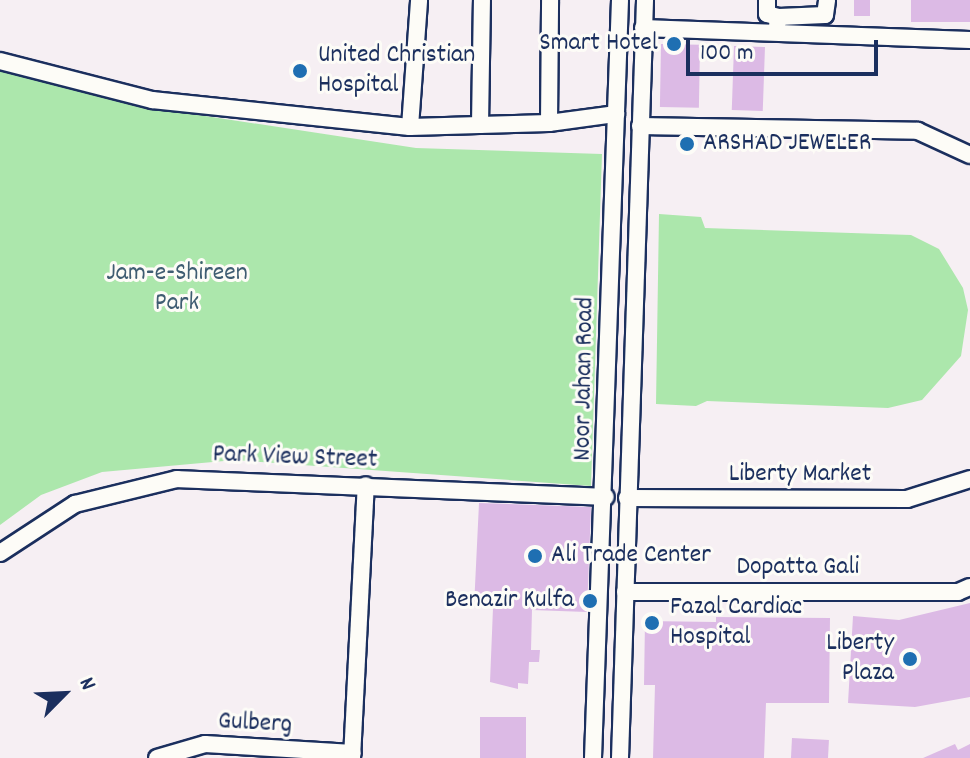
<!DOCTYPE html>
<html>
<head>
<meta charset="utf-8">
<style>
  body { margin:0 }
  #map { position:relative; width:970px; height:758px; overflow:hidden; background:#f6eff3; font-family:Dekko,sans-serif }
  div>[style] { position:absolute }
  [style*='--x'] { left:calc(var(--x)*1px); top:calc(var(--y)*1px); width:calc(var(--w)*1px); rotate:calc(var(--a)*1deg) }
  .green>* { inset:0; background:#ace7ac }
  .building>* { inset:0; background:#dcbae5; transform-origin:0 0 }
  .roads { filter:drop-shadow(2px 0 #1b2f5e) drop-shadow(-2px 0 #1b2f5e) drop-shadow(0 2px #1b2f5e) drop-shadow(0 -2px #1b2f5e) }
  .minor>* { height:16px; margin:-8px; padding:0 8px; transform-origin:8px; border-radius:8px; background:#fdfcf7 }
  .dots>* { width:22px; height:22px; translate:-50% -50%; box-sizing:border-box; border:4px solid #fdfcf7; border-radius:50% }
  span { translate:-50% -50%; white-space:nowrap; text-align:center; line-height:1.15; -webkit-text-stroke:6px #fdfcf7; paint-order:stroke }
  .poi-label { font-size:26px; color:#1b2f5e }
  .right { translate:-100% -50%; text-align:right }
  .left { translate:0 -50%; text-align:left }
  .park-label { font-size:26px; color:#3f5d72 }
  .street-label { font-size:26px; color:#1b2f5e }
  .north { position:absolute; left:24px; top:654px; width:80px; height:80px; -webkit-text-stroke:6px #fdfcf7; paint-order:stroke; rotate:66deg; font-size:22px; font-weight:700; line-height:32px; text-align:center; color:#1b2f5e }
  .north::after { content:''; display:block; margin:auto; width:28px; height:36px; background:#1b2f5e; clip-path:polygon(50% 0,100% 100%,50% 72%,0 100%) }
  .scale { position:absolute; left:686px; top:40px; width:192px; height:36px; box-sizing:border-box; border:4px solid #1b2f5e; border-top:0; padding-left:10px; font-size:24px; line-height:28px; white-space:nowrap; color:#1b2f5e; -webkit-text-stroke:6px #fdfcf7; paint-order:stroke }
</style>
</head>
<body>
<div id="map">
  <div class="green">
    <div style="clip-path:polygon(0 69px,153px 108px,416px 148px,602px 154px,591px 486px,235px 460px,102px 472px,41px 495px,0 525px)"></div>
    <div style="clip-path:polygon(659px 214px,701px 217px,705px 228px,911px 235px,939px 249px,963px 288px,968px 310px,961px 356px,922px 400px,888px 408px,707px 401px,696px 406px,656px 404px)"></div>
  </div>
  <div class="building">
    <div style="left:854px;top:0;width:16px;height:16px"></div>
    <div style="left:911px;top:0;width:59px;height:22px"></div>
    <div style="left:661px;top:44px;width:39px;height:63px;rotate:1deg"></div>
    <div style="left:734px;top:46px;width:31px;height:64px;rotate:2deg"></div>
    <div style="clip-path:polygon(479px 503px,591px 507px,587px 612px,532px 610px,531px 650px,540px 650px,539px 662px,529px 662px,528px 684px,518px 683px,518px 689px,490px 682px,493px 608px,474px 607px)"></div>
    <div style="clip-path:polygon(970px 603px,970px 697px,915px 707px,848px 703px,853px 616px,899px 620px)"></div>
    <div style="clip-path:polygon(716px 617px,830px 618px,829px 703px,766px 703px,764px 758px,653px 758px,655px 685px,644px 685px,645px 621px,716px 622px)"></div>
    <div style="left:480px;top:717px;width:46px;height:41px"></div>
    <div style="left:792px;top:738px;width:37px;height:20px;rotate:3deg"></div>
    <div style="clip-path:polygon(955px 744px,958px 750px,970px 744px,970px 758px,923px 758px)"></div>
  </div>
  <div class="roads">
    <div class="minor">
      <div style="--x:767;--y:0;--w:14;--a:90"></div>
      <div style="--x:767;--y:14;--w:12;--a:14"></div>
      <div style="--x:779;--y:17;--w:8;--a:104"></div>
      <div style="--x:779;--y:17;--w:46;--a:-2.5"></div>
      <div style="--x:825;--y:15;--w:15;--a:-82"></div>
      <div style="--x:643;--y:28;--w:327;--a:2.1"></div>
      <div style="--x:0;--y:61;--w:157;--a:14.4"></div>
      <div style="--x:152;--y:100;--w:259;--a:6"></div>
      <div style="--x:410;--y:127;--w:139;--a:-1.6"></div>
      <div style="--x:549;--y:123;--w:68;--a:-7.7"></div>
      <div style="--x:549;--y:123;--w:123;--a:-89.5"></div>
      <div style="--x:480;--y:125;--w:125;--a:-89.1"></div>
      <div style="--x:640;--y:126;--w:278;--a:1"></div>
      <div style="--x:918;--y:131;--w:57;--a:24.8"></div>
      <div style="--x:410;--y:127;--w:127;--a:-85.9"></div>
      <div style="--x:627;--y:498;--w:280;--a:0.2"></div>
      <div style="--x:907;--y:499;--w:66;--a:-17.6"></div>
      <div style="--x:0;--y:553;--w:90;--a:-33.2"></div>
      <div style="--x:75;--y:504;--w:105;--a:-13.8"></div>
      <div style="--x:177;--y:479;--w:429;--a:2.4"></div>
      <div style="--x:625;--y:592;--w:333;--a:0"></div>
      <div style="--x:958;--y:592;--w:13;--a:-23"></div>
      <div style="--x:157;--y:758;--w:50;--a:-16.3"></div>
      <div style="--x:205;--y:744;--w:148;--a:3.5"></div>
      <div style="--x:352;--y:758;--w:273;--a:-87.1"></div>
      <div style="--x:593;--y:758;--w:758;--a:-87.96"></div>
      <div style="--x:620;--y:758;--w:758;--a:-88.11"></div>
    </div>
  </div>
  <div class="dots">
    <div style="left:674px;top:44px;background:#1f6fb2"></div>
    <div style="left:300px;top:71px;background:#1f6fb2"></div>
    <div style="left:687px;top:144px;background:#1f6fb2"></div>
    <div style="left:535px;top:556px;background:#1f6fb2"></div>
    <div style="left:590px;top:601px;background:#1f6fb2"></div>
    <div style="left:652px;top:623px;background:#1f6fb2"></div>
    <div style="left:910px;top:659px;background:#1f6fb2"></div>
  </div>
  <div class="poi-label">
    <span class="right" style="left:658px;top:44px">Smart Hotel</span>
    <span class="left" style="left:318px;top:71px">United Christian<br>Hospital</span>
    <span class="left" style="left:703px;top:144px">ARSHAD JEWELER</span>
    <span class="left" style="left:551px;top:556px">Ali Trade Center</span>
    <span class="right" style="left:574px;top:601px">Benazir Kulfa</span>
    <span class="left" style="left:670px;top:623px">Fazal Cardiac<br>Hospital</span>
    <span class="right" style="left:894px;top:659px">Liberty<br>Plaza</span>
  </div>
  <div class="park-label">
    <span style="left:177px;top:289px">Jam-e-Shireen<br>Park</span>
  </div>
  <div class="street-label">
    <span style="left:585px;top:379px;rotate:-89deg">Noor Jahan Road</span>
    <span style="left:295px;top:458px;rotate:2deg">Park View Street</span>
    <span style="left:800px;top:475px">Liberty Market</span>
    <span style="left:798px;top:568px">Dopatta Gali</span>
    <span style="left:255px;top:724px;rotate:3deg">Gulberg</span>
  </div>
  <div class="north">N</div>
  <div class="scale">100 m</div>
</div>
</body>
</html>
